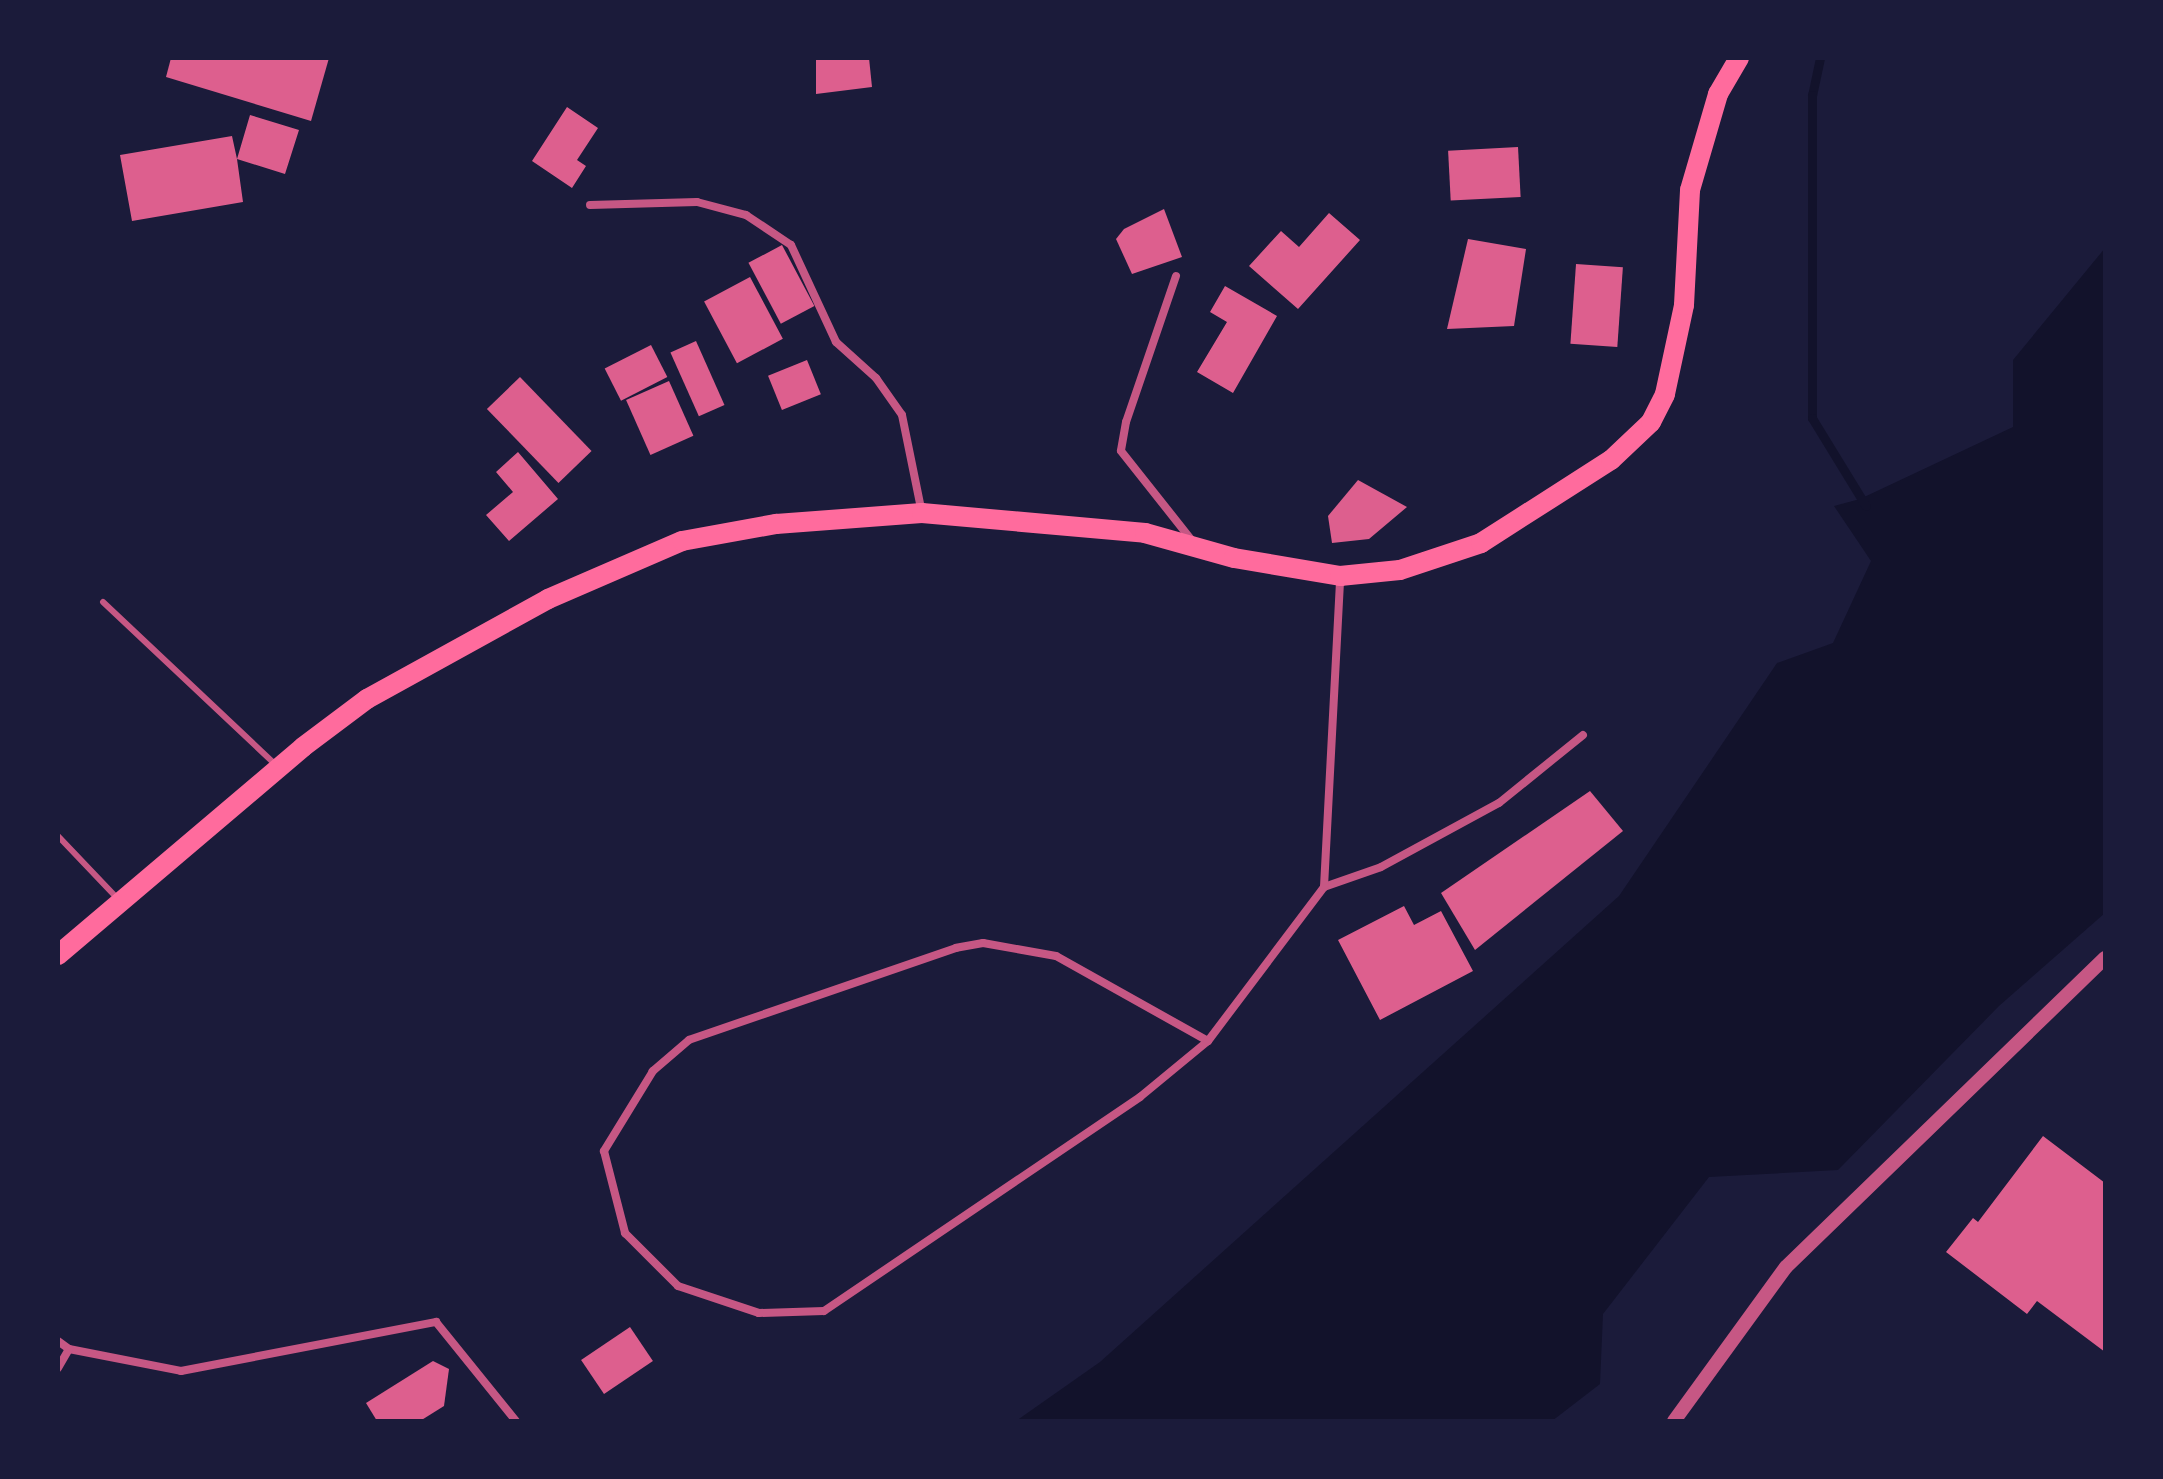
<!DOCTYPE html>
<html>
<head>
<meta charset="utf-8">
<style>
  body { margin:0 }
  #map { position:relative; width:2163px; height:1479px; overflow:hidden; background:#1b1b3a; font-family:"PT Sans",sans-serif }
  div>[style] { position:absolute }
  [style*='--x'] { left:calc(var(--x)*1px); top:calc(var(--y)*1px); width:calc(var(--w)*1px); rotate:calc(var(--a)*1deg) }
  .water>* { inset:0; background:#12122b }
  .stream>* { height:9px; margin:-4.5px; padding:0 4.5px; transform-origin:4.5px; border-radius:4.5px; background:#12122b }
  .building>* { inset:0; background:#dd5f8e; transform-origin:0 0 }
  .service>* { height:6px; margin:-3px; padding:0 3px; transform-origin:3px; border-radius:3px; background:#c65784 }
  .minor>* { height:8px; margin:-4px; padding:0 4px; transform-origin:4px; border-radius:4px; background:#c65784 }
  .tertiary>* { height:14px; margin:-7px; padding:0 7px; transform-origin:7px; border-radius:7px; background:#c65784 }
  .primary>* { height:20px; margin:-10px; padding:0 10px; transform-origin:10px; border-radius:10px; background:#ff6b9d }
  span { translate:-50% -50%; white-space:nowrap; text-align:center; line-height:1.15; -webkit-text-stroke:6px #1b1b3a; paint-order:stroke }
  .frame { position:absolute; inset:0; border:60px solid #1b1b3a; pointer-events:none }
</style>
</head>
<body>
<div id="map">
  <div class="water">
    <div style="clip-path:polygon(2105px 248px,2105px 913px,1999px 1006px,1838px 1170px,1709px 1177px,1603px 1314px,1600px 1384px,1552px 1421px,1016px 1421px,1100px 1362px,1619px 896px,1777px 663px,1833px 643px,1871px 561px,1834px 506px,1860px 499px,2013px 427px,2013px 360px)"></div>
  </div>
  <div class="stream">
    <div style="--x:1820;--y:58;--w:38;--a:102"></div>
    <div style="--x:1812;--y:95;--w:323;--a:90"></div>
    <div style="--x:1812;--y:418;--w:103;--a:58.5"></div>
  </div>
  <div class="building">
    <div style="clip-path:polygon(171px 58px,329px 58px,311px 121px,166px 77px)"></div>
    <div style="clip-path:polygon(816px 58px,869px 58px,872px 87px,816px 94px)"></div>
    <div style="clip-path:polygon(567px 107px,598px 128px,577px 160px,586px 166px,572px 188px,532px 161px)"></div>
    <div style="clip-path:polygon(250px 115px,299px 130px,285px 174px,237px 159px,243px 202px,132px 221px,120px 155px,232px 136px,237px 159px)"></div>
    <div style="left:1518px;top:147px;width:50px;height:70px;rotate:87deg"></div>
    <div style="clip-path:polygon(1164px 209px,1182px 257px,1132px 274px,1116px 239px,1124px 229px)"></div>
    <div style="clip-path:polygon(1329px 213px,1360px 240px,1298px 309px,1249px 266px,1281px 231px,1299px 247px)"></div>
    <div style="clip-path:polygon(1468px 239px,1526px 249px,1514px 326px,1447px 329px)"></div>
    <div style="left:782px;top:245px;width:69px;height:38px;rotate:62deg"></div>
    <div style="left:1576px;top:264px;width:47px;height:80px;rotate:4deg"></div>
    <div style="left:750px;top:277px;width:70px;height:52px;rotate:62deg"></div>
    <div style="clip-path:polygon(1225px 286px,1277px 316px,1233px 393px,1197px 372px,1227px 322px,1210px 312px)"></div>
    <div style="left:696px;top:341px;width:70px;height:28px;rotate:66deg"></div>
    <div style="left:651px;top:345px;width:36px;height:52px;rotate:63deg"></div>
    <div style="left:807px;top:360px;width:37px;height:42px;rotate:68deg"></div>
    <div style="left:520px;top:377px;width:103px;height:46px;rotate:46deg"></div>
    <div style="left:669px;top:381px;width:60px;height:47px;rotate:66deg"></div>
    <div style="clip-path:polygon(518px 452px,558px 499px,509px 541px,486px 515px,513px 492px,496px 472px)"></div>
    <div style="clip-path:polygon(1358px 480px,1407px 507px,1369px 539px,1332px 543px,1328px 516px)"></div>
    <div style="clip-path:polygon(1590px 791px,1623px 831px,1475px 950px,1441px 893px)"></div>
    <div style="clip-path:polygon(1404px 906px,1414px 925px,1441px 911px,1473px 971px,1380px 1020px,1338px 940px)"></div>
    <div style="clip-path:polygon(2043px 1136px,2105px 1183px,2105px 1352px,2037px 1301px,2027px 1314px,1946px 1252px,1973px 1218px,1978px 1222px)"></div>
    <div style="left:630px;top:1327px;width:41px;height:59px;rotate:56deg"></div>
    <div style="clip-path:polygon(433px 1361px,449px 1369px,444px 1406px,420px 1421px,377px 1421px,366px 1403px)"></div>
  </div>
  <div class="service">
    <div style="--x:103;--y:602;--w:236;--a:43.3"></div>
    <div style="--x:58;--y:836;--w:88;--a:46.4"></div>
  </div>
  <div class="minor">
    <div style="--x:590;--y:205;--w:107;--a:-1.6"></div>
    <div style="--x:697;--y:202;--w:51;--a:14.9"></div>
    <div style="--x:746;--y:215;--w:54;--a:33.7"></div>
    <div style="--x:791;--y:245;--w:107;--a:65.1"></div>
    <div style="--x:836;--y:342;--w:54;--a:42"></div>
    <div style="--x:876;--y:378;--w:45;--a:54.9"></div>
    <div style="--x:902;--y:415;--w:100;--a:78.5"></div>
    <div style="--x:1176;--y:276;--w:154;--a:108.9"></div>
    <div style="--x:1126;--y:422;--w:29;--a:100"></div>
    <div style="--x:1121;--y:451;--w:116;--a:51.6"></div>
    <div style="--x:1324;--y:887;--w:60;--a:-19.3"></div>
    <div style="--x:1381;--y:867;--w:134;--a:-28.5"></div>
    <div style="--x:1499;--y:803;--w:108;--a:-39"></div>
    <div style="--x:1208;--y:1041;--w:174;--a:-150.8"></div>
    <div style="--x:1056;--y:956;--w:74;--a:-169.9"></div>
    <div style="--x:983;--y:943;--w:27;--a:170"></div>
    <div style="--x:956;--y:948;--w:282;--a:161"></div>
    <div style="--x:689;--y:1040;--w:48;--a:139.3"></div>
    <div style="--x:653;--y:1071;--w:94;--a:121.5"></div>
    <div style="--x:604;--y:1151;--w:85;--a:75.6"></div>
    <div style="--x:625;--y:1233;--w:75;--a:45"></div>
    <div style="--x:678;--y:1286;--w:85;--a:18.4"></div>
    <div style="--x:759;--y:1313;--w:65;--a:-1.8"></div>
    <div style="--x:824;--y:1311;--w:382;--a:-34.1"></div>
    <div style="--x:1140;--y:1097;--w:88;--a:-39.5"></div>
    <div style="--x:1208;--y:1041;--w:193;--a:-53"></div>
    <div style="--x:1324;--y:887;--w:310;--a:-87"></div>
    <div style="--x:58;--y:1341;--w:14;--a:36"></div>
    <div style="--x:69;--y:1349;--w:114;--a:11.1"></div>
    <div style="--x:181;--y:1371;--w:260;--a:-10.9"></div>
    <div style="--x:436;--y:1322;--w:127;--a:51.1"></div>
    <div style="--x:58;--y:1368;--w:22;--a:-60"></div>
  </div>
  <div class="tertiary">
    <div style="--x:1674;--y:1421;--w:190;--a:-54"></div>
    <div style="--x:1786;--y:1267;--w:444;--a:-44.1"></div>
  </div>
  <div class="primary">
    <div style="--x:58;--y:955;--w:321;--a:-40.3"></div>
    <div style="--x:303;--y:747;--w:80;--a:-36.9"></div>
    <div style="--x:367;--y:699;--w:207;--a:-28.9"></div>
    <div style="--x:548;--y:599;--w:146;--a:-23.4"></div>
    <div style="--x:682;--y:541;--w:96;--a:-10.3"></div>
    <div style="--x:776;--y:524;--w:146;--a:-4.3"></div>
    <div style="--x:922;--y:513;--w:224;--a:5.1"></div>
    <div style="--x:1145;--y:533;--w:92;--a:15.7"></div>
    <div style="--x:1234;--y:558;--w:108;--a:9.6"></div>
    <div style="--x:1340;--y:576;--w:60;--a:-5.7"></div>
    <div style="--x:1400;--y:570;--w:85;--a:-18.4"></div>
    <div style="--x:1481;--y:543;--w:154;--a:-32.6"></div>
    <div style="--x:1611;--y:460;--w:55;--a:-43.5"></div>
    <div style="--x:1651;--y:422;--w:31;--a:-63"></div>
    <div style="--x:1665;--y:394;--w:91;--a:-77.9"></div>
    <div style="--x:1684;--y:305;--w:115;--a:-87"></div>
    <div style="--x:1690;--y:190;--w:100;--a:-73.7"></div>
    <div style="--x:1718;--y:94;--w:42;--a:-59.7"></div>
  </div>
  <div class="frame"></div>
</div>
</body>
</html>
